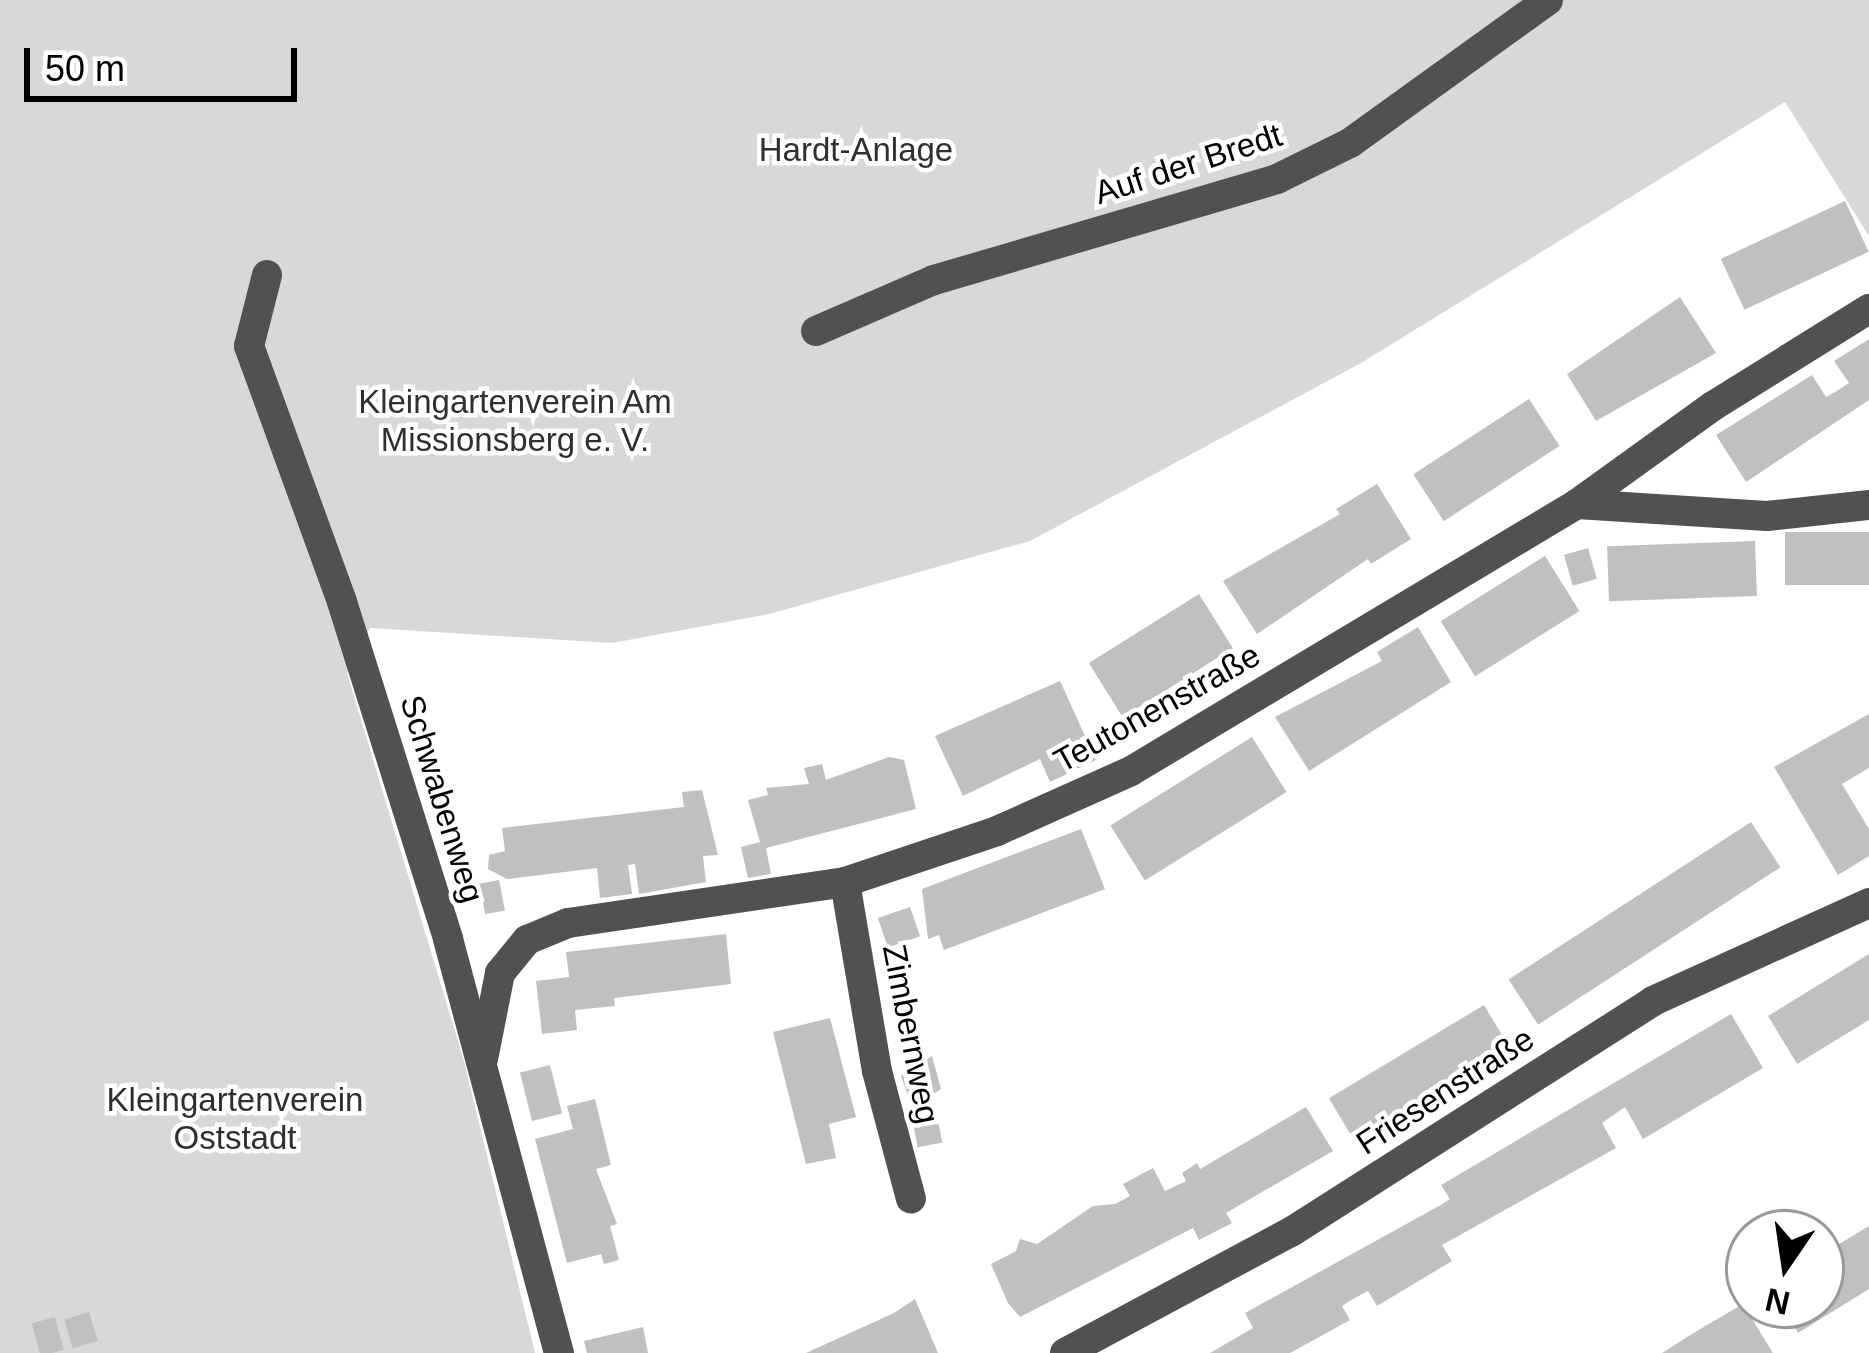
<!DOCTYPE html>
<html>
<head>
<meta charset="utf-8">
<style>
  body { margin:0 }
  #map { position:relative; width:1869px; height:1353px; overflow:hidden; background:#fff; font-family:Helvetica,sans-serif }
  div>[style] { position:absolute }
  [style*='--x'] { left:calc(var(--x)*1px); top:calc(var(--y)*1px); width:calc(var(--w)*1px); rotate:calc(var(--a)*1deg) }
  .green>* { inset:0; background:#d8d8d8 }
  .building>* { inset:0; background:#c0c0c0; transform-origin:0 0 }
  .minor>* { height:30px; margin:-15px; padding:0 15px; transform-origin:15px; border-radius:15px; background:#515151 }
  span { translate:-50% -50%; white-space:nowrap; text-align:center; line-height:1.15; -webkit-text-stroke:9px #fff; paint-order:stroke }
  .park-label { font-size:33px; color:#2f2f2f }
  .street-label { font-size:33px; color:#000 }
  .north { position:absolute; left:1725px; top:1209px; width:120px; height:120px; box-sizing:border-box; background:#fff; border:3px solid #999; border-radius:50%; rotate:193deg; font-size:33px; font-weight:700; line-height:48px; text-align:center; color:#000 }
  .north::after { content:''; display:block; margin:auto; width:42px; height:54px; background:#000; clip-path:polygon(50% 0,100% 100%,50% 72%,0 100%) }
  .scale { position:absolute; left:24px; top:48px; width:273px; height:54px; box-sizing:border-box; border:6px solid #000; border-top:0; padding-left:15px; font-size:36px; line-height:42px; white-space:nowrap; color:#000; -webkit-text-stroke:9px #fff; paint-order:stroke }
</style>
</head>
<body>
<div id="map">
  <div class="green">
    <div style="clip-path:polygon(0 0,1869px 0,1869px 236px,1785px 102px,1361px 363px,1030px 541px,769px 614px,612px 643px,370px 628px,347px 673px,464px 1061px,535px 1353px,0 1353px)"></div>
  </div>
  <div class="building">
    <div style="left:1845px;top:201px;width:56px;height:137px;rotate:65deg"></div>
    <div style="clip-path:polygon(1680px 297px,1716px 353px,1596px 421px,1567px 374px)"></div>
    <div style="clip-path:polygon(1869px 339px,1869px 400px,1746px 482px,1716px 435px,1812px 375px,1826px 397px,1837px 391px,1849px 383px,1834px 361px)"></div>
    <div style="left:1529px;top:399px;width:56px;height:138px;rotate:57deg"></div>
    <div style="clip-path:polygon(1377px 484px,1411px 539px,1371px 564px,1368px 559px,1257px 634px,1223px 581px,1340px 514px,1336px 509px)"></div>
    <div style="left:1869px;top:532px;width:53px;height:84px;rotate:90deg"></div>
    <div style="left:1755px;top:541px;width:55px;height:148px;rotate:88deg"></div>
    <div style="left:1588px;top:548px;width:32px;height:25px;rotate:74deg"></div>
    <div style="left:1545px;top:556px;width:65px;height:123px;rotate:58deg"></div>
    <div style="left:1199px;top:594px;width:64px;height:130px;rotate:58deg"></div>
    <div style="clip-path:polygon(1418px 627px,1451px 682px,1309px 771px,1275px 717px,1382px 661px,1377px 652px)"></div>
    <div style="clip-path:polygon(1060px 681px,1096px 760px,1050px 782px,1040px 759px,963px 796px,935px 736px)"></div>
    <div style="clip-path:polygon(1869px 714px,1869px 768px,1842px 784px,1869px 829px,1869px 856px,1838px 875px,1774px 767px)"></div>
    <div style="left:1252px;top:737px;width:65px;height:167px;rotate:58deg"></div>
    <div style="clip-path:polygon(889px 757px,904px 760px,916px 809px,766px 848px,771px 874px,748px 878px,741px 847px,760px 842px,748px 800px,768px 795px,766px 788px,809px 784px,804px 768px,822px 764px,826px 780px)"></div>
    <div style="clip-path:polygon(702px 790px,718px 855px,703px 856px,706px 882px,639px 894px,635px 864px,628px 865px,632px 894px,600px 898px,597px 868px,507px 879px,488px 869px,489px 855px,505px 851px,502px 828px,684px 807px,682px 792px)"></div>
    <div style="left:1751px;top:822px;width:54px;height:289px;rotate:57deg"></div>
    <div style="clip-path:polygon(1081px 829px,1105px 889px,944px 950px,939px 935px,928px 939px,922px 889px)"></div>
    <div style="left:499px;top:880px;width:31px;height:20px;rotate:79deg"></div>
    <div style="left:910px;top:907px;width:31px;height:34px;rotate:71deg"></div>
    <div style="clip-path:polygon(726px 934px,731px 984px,614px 998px,615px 1006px,575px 1010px,577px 1030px,542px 1034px,536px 981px,569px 977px,566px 952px)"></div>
    <div style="clip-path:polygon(1869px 954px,1869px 1020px,1797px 1064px,1768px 1016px)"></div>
    <div style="left:1484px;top:1005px;width:58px;height:181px;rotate:59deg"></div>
    <div style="clip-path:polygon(1731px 1014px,1763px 1068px,1643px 1139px,1625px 1107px,1602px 1123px,1616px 1148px,1442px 1245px,1452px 1261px,1377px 1306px,1368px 1291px,1353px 1299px,1342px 1306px,1350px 1320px,1290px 1353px,1210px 1353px,1253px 1328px,1245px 1313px,1439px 1206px,1450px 1199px,1441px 1185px)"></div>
    <div style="clip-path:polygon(830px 1018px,856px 1117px,829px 1124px,836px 1158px,806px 1164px,773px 1032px)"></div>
    <div style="clip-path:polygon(932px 1056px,941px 1089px,912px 1107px,901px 1076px)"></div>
    <div style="left:550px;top:1065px;width:50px;height:31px;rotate:76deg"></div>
    <div style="clip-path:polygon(595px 1099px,611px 1165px,596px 1169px,617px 1224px,610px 1226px,619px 1260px,604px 1264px,601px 1254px,567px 1263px,535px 1139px,573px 1129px,567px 1106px)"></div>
    <div style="clip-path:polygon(1306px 1107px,1333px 1151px,1226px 1213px,1232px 1223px,1199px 1240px,1193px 1228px,1020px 1317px,1008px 1303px,991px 1264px,1016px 1251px,1020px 1239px,1037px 1244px,1093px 1206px,1115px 1204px,1130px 1196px,1123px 1184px,1153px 1168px,1165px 1191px,1186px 1181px,1182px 1173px,1197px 1163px,1200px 1169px)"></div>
    <div style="left:936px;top:1110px;width:33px;height:25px;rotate:79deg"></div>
    <div style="clip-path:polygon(1869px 1226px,1869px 1289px,1798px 1333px,1781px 1305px,1821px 1305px,1821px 1255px)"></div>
    <div style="clip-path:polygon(915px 1299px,938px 1353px,806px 1353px,894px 1313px)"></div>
    <div style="clip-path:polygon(1743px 1304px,1773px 1353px,1662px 1353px,1700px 1329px)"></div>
    <div style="left:89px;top:1312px;width:30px;height:26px;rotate:73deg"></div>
    <div style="left:55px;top:1317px;width:34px;height:24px;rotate:75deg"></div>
    <div style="clip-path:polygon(643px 1327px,648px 1353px,587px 1353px,584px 1341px)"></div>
  </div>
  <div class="minor">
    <div style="--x:267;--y:275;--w:73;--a:104.2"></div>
    <div style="--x:249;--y:346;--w:272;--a:70"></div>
    <div style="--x:342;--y:602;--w:353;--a:72.5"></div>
    <div style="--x:448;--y:939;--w:429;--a:75"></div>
    <div style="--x:816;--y:331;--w:129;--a:-23.4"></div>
    <div style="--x:934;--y:280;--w:358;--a:-16.4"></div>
    <div style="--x:1277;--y:179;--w:81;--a:-26.3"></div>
    <div style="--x:1350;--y:143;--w:244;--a:-35.8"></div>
    <div style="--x:1577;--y:504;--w:190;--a:3.6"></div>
    <div style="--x:1767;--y:516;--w:103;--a:-6.2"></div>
    <div style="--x:845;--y:882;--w:192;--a:80.4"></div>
    <div style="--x:877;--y:1071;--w:132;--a:75.1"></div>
    <div style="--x:483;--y:1059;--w:88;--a:-78.8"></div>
    <div style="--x:500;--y:973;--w:43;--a:-50.7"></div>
    <div style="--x:527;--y:940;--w:44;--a:-22.5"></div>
    <div style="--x:568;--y:923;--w:280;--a:-8.4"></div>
    <div style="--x:845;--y:882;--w:160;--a:-18.5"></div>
    <div style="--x:997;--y:831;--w:147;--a:-24.1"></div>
    <div style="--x:1131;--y:771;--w:520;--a:-30.91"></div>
    <div style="--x:1577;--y:504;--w:168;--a:-35.8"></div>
    <div style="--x:1713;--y:406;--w:184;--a:-31.9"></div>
    <div style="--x:1065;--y:1353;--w:256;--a:-28.2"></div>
    <div style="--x:1291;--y:1232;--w:429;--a:-32.5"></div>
    <div style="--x:1653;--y:1001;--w:237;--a:-24.4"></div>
  </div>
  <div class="park-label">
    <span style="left:856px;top:150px">Hardt-Anlage</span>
    <span style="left:515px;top:421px">Kleingartenverein Am<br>Missionsberg e. V.</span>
    <span style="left:235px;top:1119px">Kleingartenverein<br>Oststadt</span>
  </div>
  <div class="street-label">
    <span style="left:1188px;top:164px;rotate:-18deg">Auf der Bredt</span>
    <span style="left:1157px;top:708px;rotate:-29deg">Teutonenstraße</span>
    <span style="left:442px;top:799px;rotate:73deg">Schwabenweg</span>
    <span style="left:911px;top:1034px;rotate:79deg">Zimbernweg</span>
    <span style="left:1445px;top:1091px;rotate:-33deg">Friesenstraße</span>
  </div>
  <div class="north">N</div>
  <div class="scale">50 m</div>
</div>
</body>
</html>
